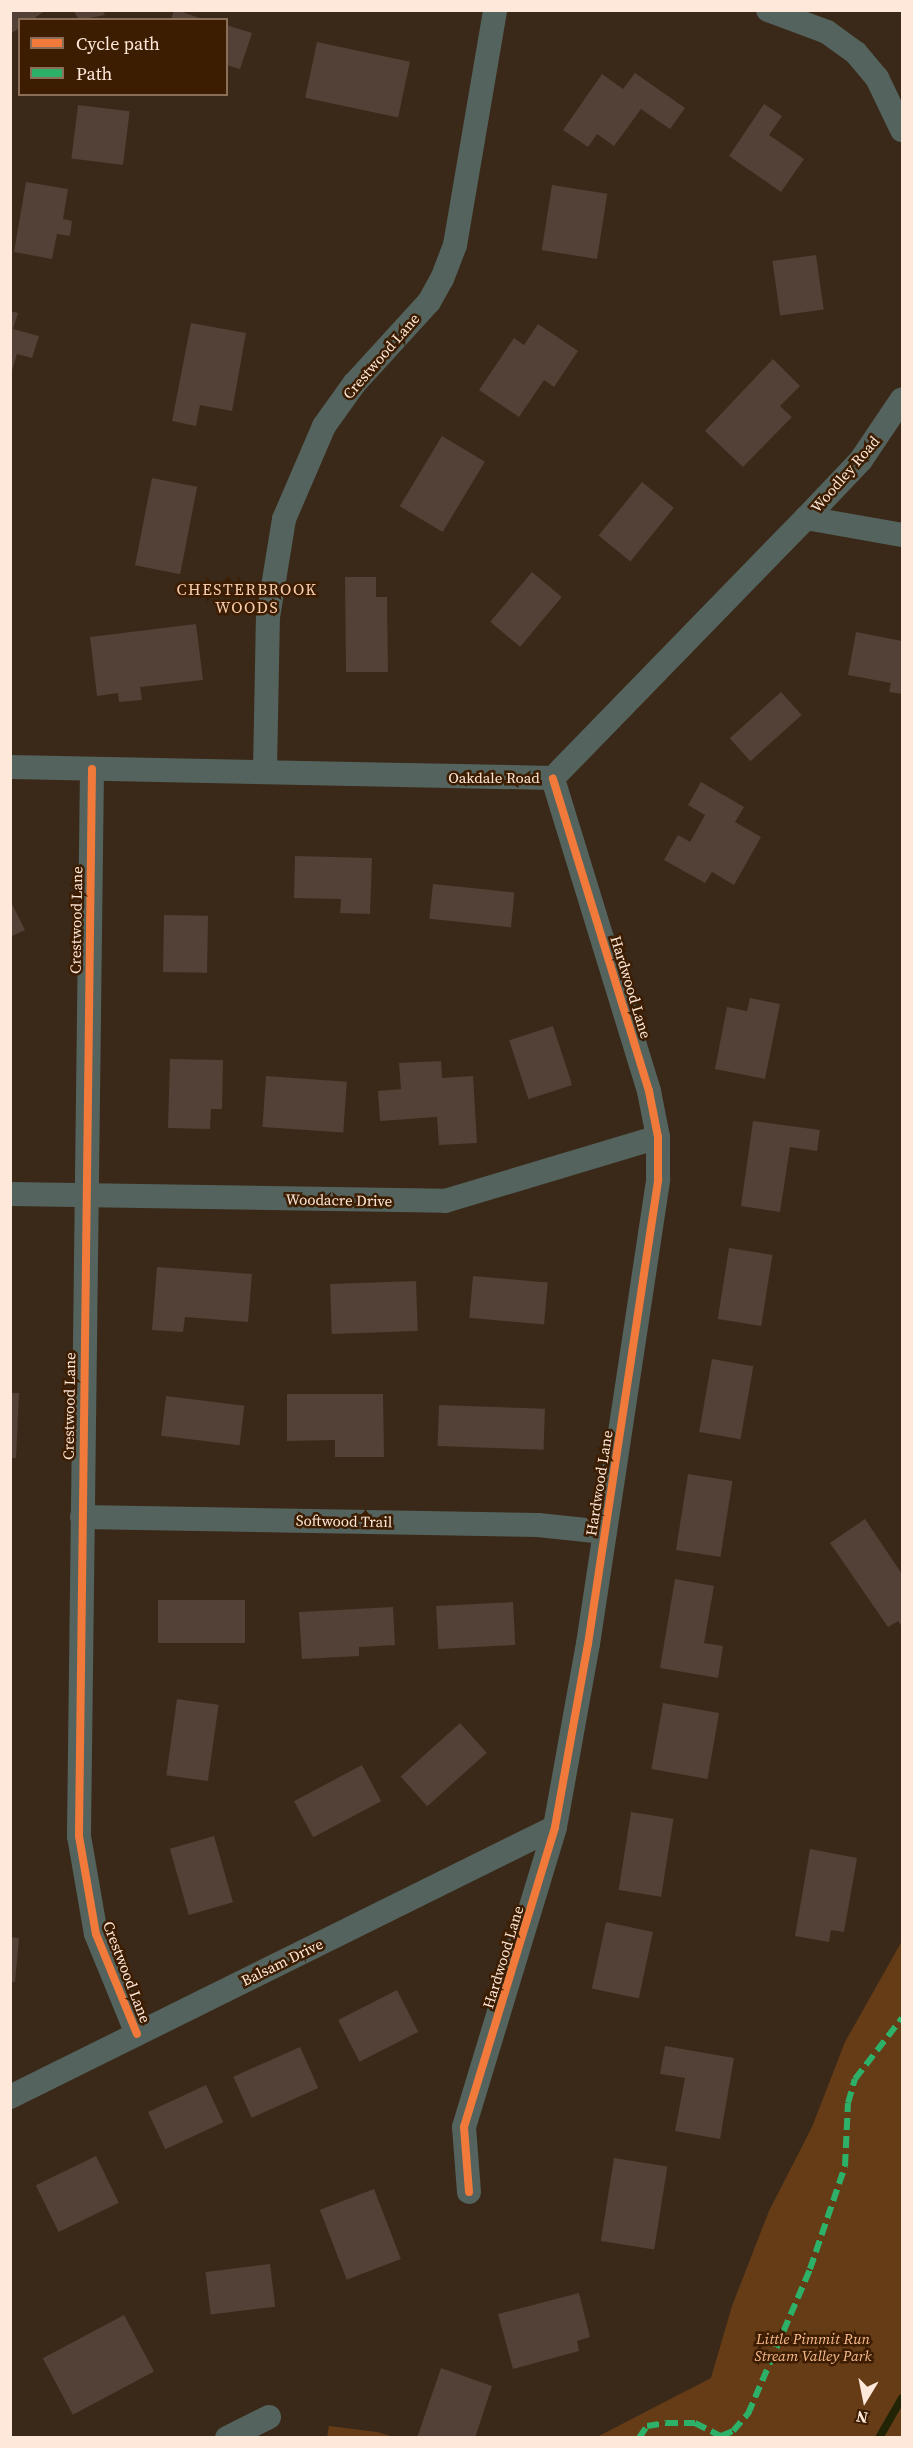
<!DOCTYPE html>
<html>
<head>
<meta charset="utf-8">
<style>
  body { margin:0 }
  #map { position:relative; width:913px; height:2448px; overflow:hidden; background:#3a2919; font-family:"Source Serif 4",serif }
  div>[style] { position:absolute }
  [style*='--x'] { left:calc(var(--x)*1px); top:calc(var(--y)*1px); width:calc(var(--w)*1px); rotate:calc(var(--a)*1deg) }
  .green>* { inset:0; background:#663c17 }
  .stream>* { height:8px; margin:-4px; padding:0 4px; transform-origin:4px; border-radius:4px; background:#212405 }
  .building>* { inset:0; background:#534036; transform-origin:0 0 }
  .minor>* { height:24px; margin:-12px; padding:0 12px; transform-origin:12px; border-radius:12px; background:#54635d }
  .quiet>* { height:6px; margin-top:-3px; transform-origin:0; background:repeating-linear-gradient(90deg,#2db169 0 12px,transparent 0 18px) }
  .cycleway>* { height:8px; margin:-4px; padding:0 4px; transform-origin:4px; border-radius:4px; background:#f17a3a }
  span { translate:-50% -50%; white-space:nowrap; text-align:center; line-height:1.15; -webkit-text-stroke:5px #3d1d01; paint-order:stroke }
  .street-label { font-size:15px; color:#fee8d9 }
  .park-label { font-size:15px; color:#f9bb8d; font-style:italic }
  .neighbourhood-label { font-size:16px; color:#f7cdae; letter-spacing:1.5px }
  .frame { position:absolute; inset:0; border:12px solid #fee8d9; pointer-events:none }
  .legend { position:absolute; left:18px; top:18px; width:210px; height:78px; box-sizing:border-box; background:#3d1d01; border:2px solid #8a6e57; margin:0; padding:8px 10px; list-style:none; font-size:18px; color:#fee8d9 }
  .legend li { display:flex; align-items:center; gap:12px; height:30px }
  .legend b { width:30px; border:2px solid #8a6e57 }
  .north { position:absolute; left:835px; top:2370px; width:60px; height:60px; -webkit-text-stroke:4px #3d1d01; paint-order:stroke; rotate:190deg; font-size:16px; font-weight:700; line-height:24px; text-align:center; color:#fee8d9 }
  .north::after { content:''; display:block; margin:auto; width:21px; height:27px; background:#fee8d9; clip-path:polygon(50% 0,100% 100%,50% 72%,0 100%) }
</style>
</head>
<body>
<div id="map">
  <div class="green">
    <div style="clip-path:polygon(902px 1941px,902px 2437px,597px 2437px,711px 2378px,732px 2306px,769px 2211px,812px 2127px,845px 2042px)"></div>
    <div style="clip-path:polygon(329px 2426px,377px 2432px,394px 2437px,327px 2437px)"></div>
  </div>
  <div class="stream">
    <div style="--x:879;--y:2438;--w:46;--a:-60.1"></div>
  </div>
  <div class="building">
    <div style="clip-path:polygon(10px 10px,46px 10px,32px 20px,20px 20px,20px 28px,10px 34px)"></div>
    <div style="clip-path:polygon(73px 10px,102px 10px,105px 15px,79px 20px)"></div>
    <div style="clip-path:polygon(174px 10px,177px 10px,205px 20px,171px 20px)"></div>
    <div style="clip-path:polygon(226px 25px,252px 33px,240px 69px,226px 65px)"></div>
    <div style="left:317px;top:42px;width:95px;height:57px;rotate:12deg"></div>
    <div style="clip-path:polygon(635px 73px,685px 108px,670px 129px,641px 109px,614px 146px,597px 134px,588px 147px,563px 130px,602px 74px,623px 89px)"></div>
    <div style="clip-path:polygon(764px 104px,782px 116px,769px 135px,804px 159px,781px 192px,729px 156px)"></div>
    <div style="left:78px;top:105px;width:52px;height:54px;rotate:7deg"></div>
    <div style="clip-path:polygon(26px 182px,68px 189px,63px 219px,72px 221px,70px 236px,57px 234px,52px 259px,14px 252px)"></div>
    <div style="left:552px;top:185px;width:56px;height:66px;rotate:9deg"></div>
    <div style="left:816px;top:255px;width:55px;height:44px;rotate:82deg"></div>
    <div style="clip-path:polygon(10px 311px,18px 313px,13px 329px,39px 336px,32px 358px,17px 354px,11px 374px)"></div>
    <div style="clip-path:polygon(191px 323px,246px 333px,232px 411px,200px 405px,196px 426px,172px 421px)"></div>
    <div style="clip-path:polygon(538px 324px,578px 351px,554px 387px,544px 380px,519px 417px,479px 390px,514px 338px,524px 345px)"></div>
    <div style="clip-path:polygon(773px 359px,800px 386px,780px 406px,792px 417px,743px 467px,705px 431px)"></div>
    <div style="left:442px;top:436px;width:50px;height:82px;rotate:31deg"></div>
    <div style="left:152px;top:478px;width:46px;height:89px;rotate:11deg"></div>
    <div style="left:642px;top:482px;width:41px;height:69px;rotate:39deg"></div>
    <div style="left:532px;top:572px;width:39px;height:65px;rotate:40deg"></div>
    <div style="clip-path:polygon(345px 577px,376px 577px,376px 597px,387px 597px,388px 672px,346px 672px)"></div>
    <div style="clip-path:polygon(196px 624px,203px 680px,140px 687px,142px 700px,119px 702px,118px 693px,97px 696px,90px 637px)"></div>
    <div style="clip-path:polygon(856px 632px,902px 641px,902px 694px,889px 692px,891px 683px,848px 675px)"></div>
    <div style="left:781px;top:692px;width:31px;height:69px;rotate:48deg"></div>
    <div style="clip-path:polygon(701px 782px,744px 807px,735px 822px,761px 837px,734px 885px,712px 872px,705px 883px,664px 860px,678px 835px,690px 842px,705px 815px,688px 805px)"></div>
    <div style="clip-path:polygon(295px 856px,372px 858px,370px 914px,340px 913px,341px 899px,294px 898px)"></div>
    <div style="left:433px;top:884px;width:82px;height:35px;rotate:6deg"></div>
    <div style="clip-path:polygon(10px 900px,25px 930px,10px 937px)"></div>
    <div style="left:164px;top:915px;width:44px;height:57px;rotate:1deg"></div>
    <div style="clip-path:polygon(750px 998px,780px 1004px,765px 1079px,715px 1069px,727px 1007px,747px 1011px)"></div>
    <div style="left:553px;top:1026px;width:62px;height:46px;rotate:72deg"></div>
    <div style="clip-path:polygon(170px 1059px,223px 1060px,222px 1109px,211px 1109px,210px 1129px,168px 1128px)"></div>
    <div style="clip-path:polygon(441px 1061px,442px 1078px,473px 1076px,477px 1143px,439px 1145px,437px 1117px,380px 1121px,378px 1091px,401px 1089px,399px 1063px)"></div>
    <div style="left:266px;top:1076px;width:81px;height:51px;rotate:4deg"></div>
    <div style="clip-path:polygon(753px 1121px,820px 1130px,817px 1151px,790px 1147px,780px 1212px,741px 1206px)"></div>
    <div style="left:729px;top:1248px;width:44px;height:72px;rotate:9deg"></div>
    <div style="clip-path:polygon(157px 1267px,252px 1274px,248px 1322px,185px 1317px,183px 1332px,152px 1330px)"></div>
    <div style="left:473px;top:1276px;width:75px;height:42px;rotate:5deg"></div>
    <div style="left:416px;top:1281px;width:50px;height:86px;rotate:88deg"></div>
    <div style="left:712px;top:1359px;width:42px;height:74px;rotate:10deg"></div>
    <div style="clip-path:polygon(10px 1393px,19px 1393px,16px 1458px,10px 1458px)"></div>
    <div style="clip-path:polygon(287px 1394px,383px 1394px,384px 1457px,335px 1457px,335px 1440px,287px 1441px)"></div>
    <div style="left:166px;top:1396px;width:79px;height:40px;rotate:7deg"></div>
    <div style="left:439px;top:1405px;width:106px;height:41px;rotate:2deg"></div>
    <div style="left:688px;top:1474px;width:45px;height:77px;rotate:9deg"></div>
    <div style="clip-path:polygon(865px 1519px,902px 1574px,902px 1627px,898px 1621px,888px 1627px,830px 1543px)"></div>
    <div style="clip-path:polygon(675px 1579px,714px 1586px,704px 1643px,723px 1646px,718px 1678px,660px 1668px)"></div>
    <div style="left:158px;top:1600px;width:87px;height:43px"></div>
    <div style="left:513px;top:1602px;width:43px;height:77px;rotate:87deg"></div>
    <div style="clip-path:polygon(393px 1607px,395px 1645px,359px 1647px,359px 1656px,302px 1659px,299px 1612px)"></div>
    <div style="left:177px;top:1699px;width:42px;height:77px;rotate:8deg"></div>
    <div style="left:663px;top:1703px;width:57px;height:67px;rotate:10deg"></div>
    <div style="left:460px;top:1723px;width:40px;height:80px;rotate:48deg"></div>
    <div style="left:362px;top:1765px;width:41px;height:77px;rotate:62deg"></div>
    <div style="left:631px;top:1812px;width:43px;height:79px;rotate:9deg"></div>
    <div style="left:214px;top:1836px;width:69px;height:46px;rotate:74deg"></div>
    <div style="clip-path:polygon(810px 1849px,857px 1858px,844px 1932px,831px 1930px,829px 1942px,795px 1936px)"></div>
    <div style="left:606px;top:1922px;width:48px;height:68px;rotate:12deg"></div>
    <div style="clip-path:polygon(10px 1937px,19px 1938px,15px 1982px,10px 1982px)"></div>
    <div style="left:397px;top:1990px;width:47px;height:66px;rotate:63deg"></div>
    <div style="clip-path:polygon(665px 2046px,734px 2058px,720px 2139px,675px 2131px,685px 2078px,660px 2074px)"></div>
    <div style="left:300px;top:2047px;width:45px;height:73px;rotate:66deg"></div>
    <div style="left:206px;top:2085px;width:41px;height:64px;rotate:65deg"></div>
    <div style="left:96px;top:2156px;width:52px;height:67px;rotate:64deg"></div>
    <div style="left:614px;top:2158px;width:54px;height:84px;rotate:9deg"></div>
    <div style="left:374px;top:2189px;width:75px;height:58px;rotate:69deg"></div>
    <div style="left:270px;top:2264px;width:43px;height:65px;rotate:83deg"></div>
    <div style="clip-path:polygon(579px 2293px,590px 2337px,577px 2341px,579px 2351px,513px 2369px,498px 2314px)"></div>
    <div style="left:124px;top:2315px;width:64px;height:92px;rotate:62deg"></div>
    <div style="clip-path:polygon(441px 2368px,492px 2386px,475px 2438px,417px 2438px)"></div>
  </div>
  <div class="minor">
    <div style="--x:768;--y:10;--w:63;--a:20.4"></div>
    <div style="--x:827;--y:32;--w:36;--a:36"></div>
    <div style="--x:856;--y:53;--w:33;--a:50"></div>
    <div style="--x:877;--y:78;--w:58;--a:64.3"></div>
    <div style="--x:806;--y:518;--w:80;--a:-46.5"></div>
    <div style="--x:861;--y:460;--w:73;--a:-56.1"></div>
    <div style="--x:10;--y:767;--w:543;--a:1.16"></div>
    <div style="--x:553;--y:778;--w:363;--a:-45.8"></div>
    <div style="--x:806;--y:518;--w:97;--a:10"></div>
    <div style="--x:92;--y:769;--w:1067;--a:90.7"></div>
    <div style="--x:79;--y:1836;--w:99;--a:80.2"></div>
    <div style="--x:96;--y:1934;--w:108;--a:67.7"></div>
    <div style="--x:265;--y:770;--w:153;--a:-88.9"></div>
    <div style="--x:268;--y:617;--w:99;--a:-80.7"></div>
    <div style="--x:284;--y:519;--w:101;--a:-66.7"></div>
    <div style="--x:324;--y:426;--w:52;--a:-54.5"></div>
    <div style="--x:354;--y:384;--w:111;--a:-47.6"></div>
    <div style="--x:429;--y:302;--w:26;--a:-61"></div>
    <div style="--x:442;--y:279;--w:36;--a:-69"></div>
    <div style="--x:455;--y:245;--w:238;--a:-80.3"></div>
    <div style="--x:10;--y:1194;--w:435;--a:0.9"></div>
    <div style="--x:445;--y:1201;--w:222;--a:-16.7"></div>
    <div style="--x:82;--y:1517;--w:456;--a:1"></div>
    <div style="--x:538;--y:1525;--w:67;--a:6"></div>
    <div style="--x:10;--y:2097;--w:608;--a:-26.35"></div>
    <div style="--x:469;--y:2192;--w:65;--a:-94.4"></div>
    <div style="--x:464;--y:2127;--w:313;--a:-73.1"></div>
    <div style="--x:555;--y:1827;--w:186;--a:-79.8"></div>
    <div style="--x:588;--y:1644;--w:470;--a:-81.4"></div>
    <div style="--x:658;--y:1179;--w:42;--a:-90"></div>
    <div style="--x:658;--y:1137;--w:47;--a:-101.1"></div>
    <div style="--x:649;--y:1091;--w:327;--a:-107.1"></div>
    <div style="--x:227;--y:2438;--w:47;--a:-26.6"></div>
  </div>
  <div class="quiet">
    <div style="--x:639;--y:2438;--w:14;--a:-56"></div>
    <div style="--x:647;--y:2426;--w:19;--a:-9"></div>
    <div style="--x:666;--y:2423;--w:29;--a:0"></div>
    <div style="--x:695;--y:2423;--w:29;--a:27"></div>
    <div style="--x:721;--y:2436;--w:13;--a:-23"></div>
    <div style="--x:733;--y:2431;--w:23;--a:-49"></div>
    <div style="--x:748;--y:2414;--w:158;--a:-66.8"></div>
    <div style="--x:810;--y:2269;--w:109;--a:-71.2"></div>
    <div style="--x:845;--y:2166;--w:63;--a:-87.3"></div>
    <div style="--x:848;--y:2103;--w:25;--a:-74"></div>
    <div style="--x:855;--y:2079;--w:77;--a:-52.4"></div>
  </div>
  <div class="cycleway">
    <div style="--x:92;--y:769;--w:1067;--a:90.7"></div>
    <div style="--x:79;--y:1836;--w:99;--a:80.2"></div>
    <div style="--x:96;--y:1934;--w:108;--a:67.7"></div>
    <div style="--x:469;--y:2192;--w:65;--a:-94.4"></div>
    <div style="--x:464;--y:2127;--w:313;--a:-73.1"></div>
    <div style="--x:555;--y:1827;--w:186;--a:-79.8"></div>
    <div style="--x:588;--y:1644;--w:470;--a:-81.4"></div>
    <div style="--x:658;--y:1179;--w:42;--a:-90"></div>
    <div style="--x:658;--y:1137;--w:47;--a:-101.1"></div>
    <div style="--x:649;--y:1091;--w:327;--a:-107.1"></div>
  </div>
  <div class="street-label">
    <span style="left:381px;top:356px;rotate:-49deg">Crestwood Lane</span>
    <span style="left:845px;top:474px;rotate:-49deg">Woodley Road</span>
    <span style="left:494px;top:778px">Oakdale Road</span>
    <span style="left:76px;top:920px;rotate:-89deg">Crestwood Lane</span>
    <span style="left:631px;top:987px;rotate:73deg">Hardwood Lane</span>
    <span style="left:339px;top:1200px;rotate:1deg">Woodacre Drive</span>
    <span style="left:69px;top:1406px;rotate:-89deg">Crestwood Lane</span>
    <span style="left:599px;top:1483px;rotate:-81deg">Hardwood Lane</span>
    <span style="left:344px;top:1521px;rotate:1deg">Softwood Trail</span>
    <span style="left:503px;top:1957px;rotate:-73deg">Hardwood Lane</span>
    <span style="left:282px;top:1962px;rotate:-26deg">Balsam Drive</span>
    <span style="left:127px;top:1972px;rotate:69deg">Crestwood Lane</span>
  </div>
  <div class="park-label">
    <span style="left:813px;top:2347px">Little Pimmit Run<br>Stream Valley Park</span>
  </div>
  <div class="neighbourhood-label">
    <span style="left:247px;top:598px">CHESTERBROOK<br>WOODS</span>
  </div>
  <div class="frame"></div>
  <ul class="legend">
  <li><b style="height:8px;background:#f17a3a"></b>Cycle path</li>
  <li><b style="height:8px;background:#2db169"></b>Path</li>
  </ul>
  <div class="north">N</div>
</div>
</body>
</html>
